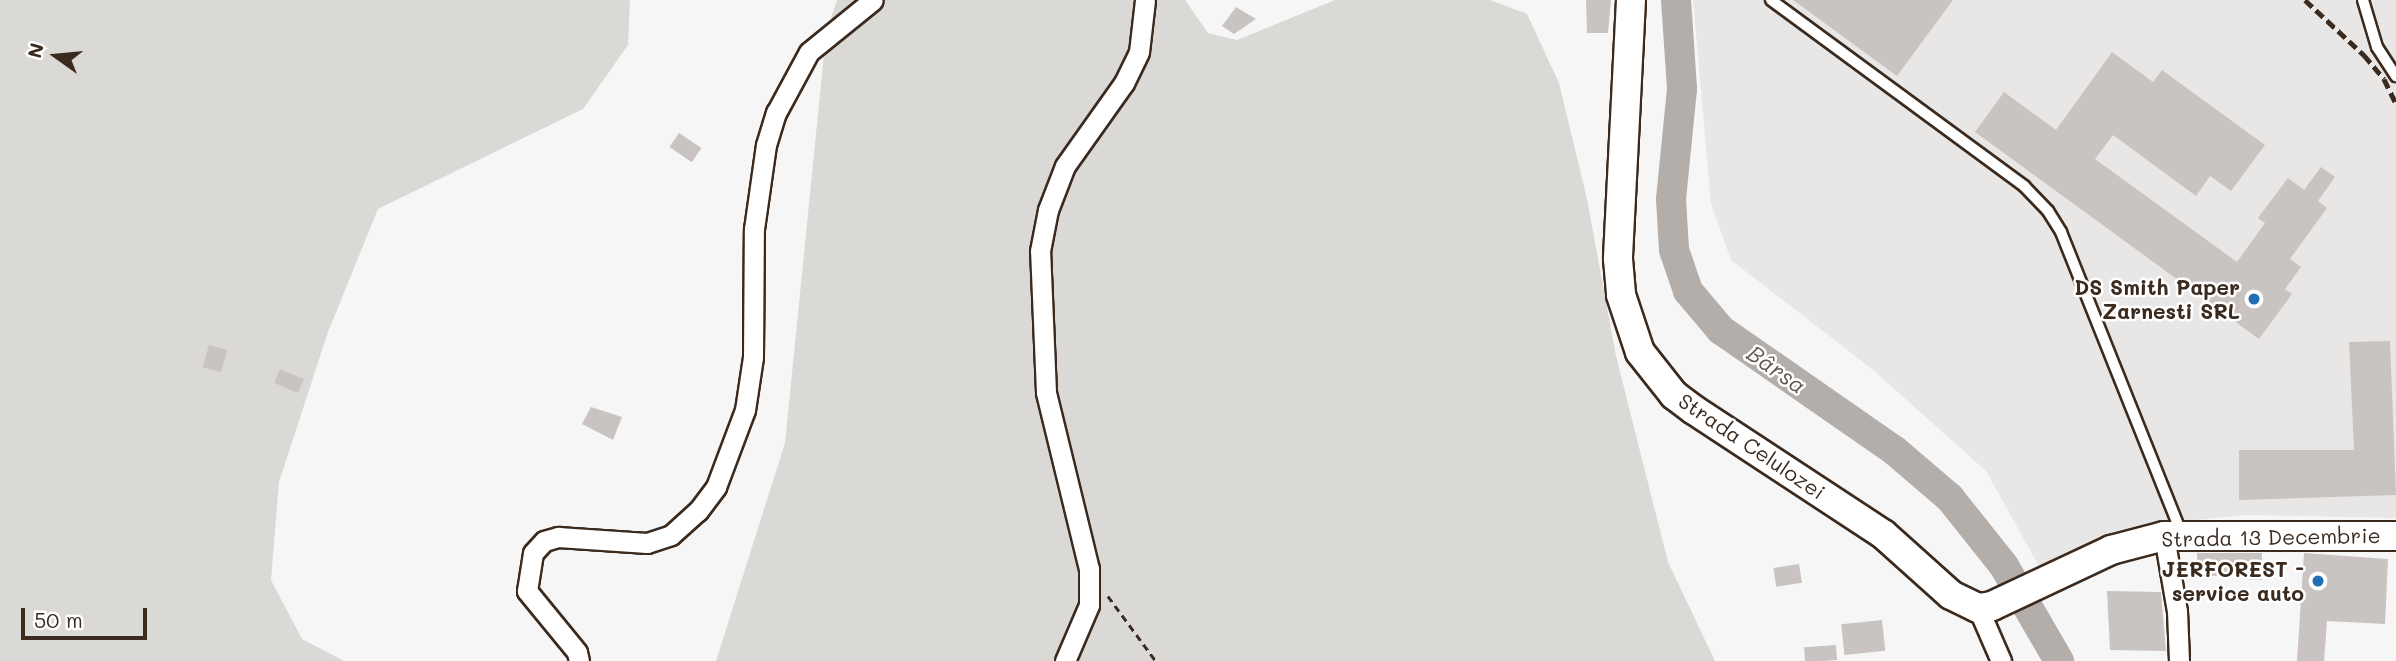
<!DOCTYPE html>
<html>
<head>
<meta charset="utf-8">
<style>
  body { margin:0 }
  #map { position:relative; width:2396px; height:661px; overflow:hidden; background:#f7f6f6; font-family:Mali,sans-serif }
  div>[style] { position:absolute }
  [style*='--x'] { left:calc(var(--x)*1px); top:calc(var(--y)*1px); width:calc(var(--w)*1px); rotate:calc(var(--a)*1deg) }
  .built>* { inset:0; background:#e9e7e6 }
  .green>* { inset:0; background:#dbd9d6 }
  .river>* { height:30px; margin:-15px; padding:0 15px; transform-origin:15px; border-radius:15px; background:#b4aeaa }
  .building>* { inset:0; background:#c9c3c1; transform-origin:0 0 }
  .path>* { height:2.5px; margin-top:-1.25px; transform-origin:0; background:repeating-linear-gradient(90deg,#3b2a1e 0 7px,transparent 0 12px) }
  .roads { filter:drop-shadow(2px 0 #3b2a1e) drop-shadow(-2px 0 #3b2a1e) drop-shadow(0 2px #3b2a1e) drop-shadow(0 -2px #3b2a1e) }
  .lane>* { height:10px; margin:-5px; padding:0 5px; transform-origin:5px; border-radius:5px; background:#fff }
  .street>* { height:19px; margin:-9.5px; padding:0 9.5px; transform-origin:9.5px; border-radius:9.5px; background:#fff }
  .secondary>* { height:28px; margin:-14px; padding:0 14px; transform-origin:14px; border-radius:14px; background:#fff }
  .rail>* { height:5px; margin-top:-2.5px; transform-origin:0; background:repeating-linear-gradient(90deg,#3b2a1e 0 10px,transparent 0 15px) }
  .dots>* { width:19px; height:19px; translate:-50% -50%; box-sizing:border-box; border:4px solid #fff; border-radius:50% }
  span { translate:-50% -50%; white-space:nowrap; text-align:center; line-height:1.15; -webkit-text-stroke:5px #fff; paint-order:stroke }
  .poi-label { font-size:21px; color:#3b2a1e; font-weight:700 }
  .right { translate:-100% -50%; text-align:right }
  .street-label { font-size:21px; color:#3b2a1e }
  .water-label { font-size:23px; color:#65584f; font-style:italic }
  .north { position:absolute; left:21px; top:21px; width:70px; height:70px; -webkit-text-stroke:5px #fff; paint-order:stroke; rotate:285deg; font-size:19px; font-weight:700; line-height:28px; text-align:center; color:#3b2a1e }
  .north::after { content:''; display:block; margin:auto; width:24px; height:32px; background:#3b2a1e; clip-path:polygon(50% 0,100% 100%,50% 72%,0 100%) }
  .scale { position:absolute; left:21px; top:608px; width:126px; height:32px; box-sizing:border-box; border:4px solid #3b2a1e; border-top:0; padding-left:9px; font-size:21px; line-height:24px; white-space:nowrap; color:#3b2a1e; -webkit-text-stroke:5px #fff; paint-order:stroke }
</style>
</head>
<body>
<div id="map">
  <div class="built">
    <div style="clip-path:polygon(1693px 0,2396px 0,2396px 518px,2246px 515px,2155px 524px,2040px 568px,1986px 471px,1872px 369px,1731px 260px,1711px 204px)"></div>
  </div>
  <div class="green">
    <div style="clip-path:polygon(0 0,630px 0,628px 45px,583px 109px,378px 209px,328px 332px,279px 482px,271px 580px,302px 639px,344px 661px,0 661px)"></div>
    <div style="clip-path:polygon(837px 0,1185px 0,1208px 33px,1237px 40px,1335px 0,1490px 0,1527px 14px,1559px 83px,1587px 199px,1616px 356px,1668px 562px,1715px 661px,716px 661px,785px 443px,826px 34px)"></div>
  </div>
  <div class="river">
    <div style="--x:1676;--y:0;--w:89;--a:86.1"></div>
    <div style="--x:1682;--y:89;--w:111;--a:95.7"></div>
    <div style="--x:1671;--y:199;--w:51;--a:86.6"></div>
    <div style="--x:1674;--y:250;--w:43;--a:71.1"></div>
    <div style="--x:1688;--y:291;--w:51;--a:49.8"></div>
    <div style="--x:1721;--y:330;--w:212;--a:34.8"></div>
    <div style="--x:1895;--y:451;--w:72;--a:40.5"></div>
    <div style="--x:1950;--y:498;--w:87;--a:51.5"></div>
    <div style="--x:2004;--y:566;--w:110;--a:59.9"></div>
  </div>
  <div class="building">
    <div style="clip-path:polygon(1586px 0,1611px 0,1608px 33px,1587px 33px)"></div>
    <div style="clip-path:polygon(1793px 0,1953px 0,1897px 76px)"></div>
    <div style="clip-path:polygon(1236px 7px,1256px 19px,1234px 34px,1222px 26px)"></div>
    <div style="clip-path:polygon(2112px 52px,2153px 82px,2162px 70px,2265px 145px,2231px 191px,2210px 176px,2196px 196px,2113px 135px,2095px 159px,2237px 262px,2265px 223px,2258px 218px,2288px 178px,2304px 190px,2321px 167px,2335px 177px,2318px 201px,2327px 208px,2290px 259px,2301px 267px,2285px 289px,2292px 294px,2259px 339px,1975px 132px,2004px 92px,2056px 130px)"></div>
    <div style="left:679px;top:133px;width:27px;height:17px;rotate:34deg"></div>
    <div style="clip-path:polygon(2390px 341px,2396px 495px,2239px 500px,2239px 450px,2354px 450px,2349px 342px)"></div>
    <div style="left:209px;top:345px;width:19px;height:23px;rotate:16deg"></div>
    <div style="left:280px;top:369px;width:26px;height:15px;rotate:23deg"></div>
    <div style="clip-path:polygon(591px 407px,622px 417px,613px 440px,582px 424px)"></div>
    <div style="clip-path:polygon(2197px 553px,2262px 553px,2262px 580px,2249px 580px,2249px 575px,2204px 576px,2204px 566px,2197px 566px)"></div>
    <div style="clip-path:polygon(2304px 553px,2388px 559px,2385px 624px,2327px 621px,2324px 661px,2297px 661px)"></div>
    <div style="left:1799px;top:564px;width:19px;height:26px;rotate:81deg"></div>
    <div style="clip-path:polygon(2107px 591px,2161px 592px,2166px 651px,2110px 650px)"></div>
    <div style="left:1882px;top:620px;width:31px;height:41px;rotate:84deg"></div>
    <div style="left:1836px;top:645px;width:15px;height:32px;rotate:86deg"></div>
  </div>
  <div class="path">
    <div style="--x:1108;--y:596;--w:81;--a:53.6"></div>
  </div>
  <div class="roads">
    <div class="lane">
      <div style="--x:1771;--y:0;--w:314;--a:36.3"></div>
      <div style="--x:2024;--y:186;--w:35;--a:46"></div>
      <div style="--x:2048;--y:211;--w:25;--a:58"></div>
      <div style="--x:2061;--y:232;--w:325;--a:68.2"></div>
      <div style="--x:2363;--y:0;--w:49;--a:73.4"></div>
      <div style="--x:2377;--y:47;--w:35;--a:57"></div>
    </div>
    <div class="street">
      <div style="--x:2164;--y:536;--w:76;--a:80.2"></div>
      <div style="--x:2177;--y:611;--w:50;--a:87.7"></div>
      <div style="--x:1978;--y:608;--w:58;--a:66.5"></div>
      <div style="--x:579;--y:661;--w:9;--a:-103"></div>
      <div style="--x:577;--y:652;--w:79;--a:-129.3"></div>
      <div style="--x:527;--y:591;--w:38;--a:-81"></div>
      <div style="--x:533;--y:553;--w:16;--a:-47"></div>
      <div style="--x:544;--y:541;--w:15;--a:-16"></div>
      <div style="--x:558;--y:537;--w:89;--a:3.9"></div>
      <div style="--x:647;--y:543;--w:25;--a:-18"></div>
      <div style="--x:671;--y:535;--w:36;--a:-42"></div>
      <div style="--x:698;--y:511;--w:30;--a:-53"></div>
      <div style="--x:716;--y:487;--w:82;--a:-69.4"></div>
      <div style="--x:745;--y:410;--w:54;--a:-81.4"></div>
      <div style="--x:753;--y:357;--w:128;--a:-89.6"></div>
      <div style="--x:754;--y:229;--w:85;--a:-81.9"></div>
      <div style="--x:766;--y:145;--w:34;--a:-73"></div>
      <div style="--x:776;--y:113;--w:69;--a:-61.6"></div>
      <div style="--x:809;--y:52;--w:82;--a:-39.1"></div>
      <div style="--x:1065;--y:661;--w:61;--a:-66.8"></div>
      <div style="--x:1089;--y:605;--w:36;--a:-90"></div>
      <div style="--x:1089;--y:569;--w:182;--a:-103.7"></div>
      <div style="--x:1046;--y:392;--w:141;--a:-92.4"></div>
      <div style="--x:1040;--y:251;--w:42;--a:-79"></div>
      <div style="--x:1048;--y:210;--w:47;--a:-68.9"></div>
      <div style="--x:1065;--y:166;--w:102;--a:-54.6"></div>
      <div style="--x:1124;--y:83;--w:34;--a:-64"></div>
      <div style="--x:1139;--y:52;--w:52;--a:-83.4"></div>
    </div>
    <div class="secondary">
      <div style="--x:1631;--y:0;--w:259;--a:92.9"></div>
      <div style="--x:1618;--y:259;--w:36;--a:85"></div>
      <div style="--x:1621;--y:295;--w:60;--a:71.6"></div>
      <div style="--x:1640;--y:352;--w:55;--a:51.7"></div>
      <div style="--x:1674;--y:395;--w:25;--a:37"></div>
      <div style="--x:1694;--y:410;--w:226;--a:33.3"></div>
      <div style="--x:1883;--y:534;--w:91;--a:41.9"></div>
      <div style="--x:1951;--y:595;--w:30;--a:26"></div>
      <div style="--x:1978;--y:608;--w:14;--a:-8"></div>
      <div style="--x:1992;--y:606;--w:132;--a:-25.2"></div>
      <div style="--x:2111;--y:550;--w:55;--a:-14.8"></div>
      <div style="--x:2164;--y:536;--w:232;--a:0"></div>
    </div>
  </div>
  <div class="rail">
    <div style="--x:2305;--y:0;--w:81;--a:43"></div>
    <div style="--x:2364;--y:55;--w:31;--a:50"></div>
    <div style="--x:2384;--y:79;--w:28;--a:64"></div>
  </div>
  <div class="dots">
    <div style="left:2254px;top:299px;background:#1f6fb2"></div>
    <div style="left:2318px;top:581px;background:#1f6fb2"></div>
  </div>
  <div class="poi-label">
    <span class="right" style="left:2240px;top:299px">DS Smith Paper<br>Zarnesti SRL</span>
    <span class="right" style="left:2304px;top:581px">JERFOREST -<br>service auto</span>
  </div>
  <div class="street-label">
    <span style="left:1752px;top:446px;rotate:34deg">Strada Celulozei</span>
    <span style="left:2271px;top:537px;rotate:-1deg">Strada 13 Decembrie</span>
  </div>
  <div class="water-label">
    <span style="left:1777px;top:369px;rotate:35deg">Bârsa</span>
  </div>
  <div class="north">N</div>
  <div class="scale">50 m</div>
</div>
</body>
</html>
